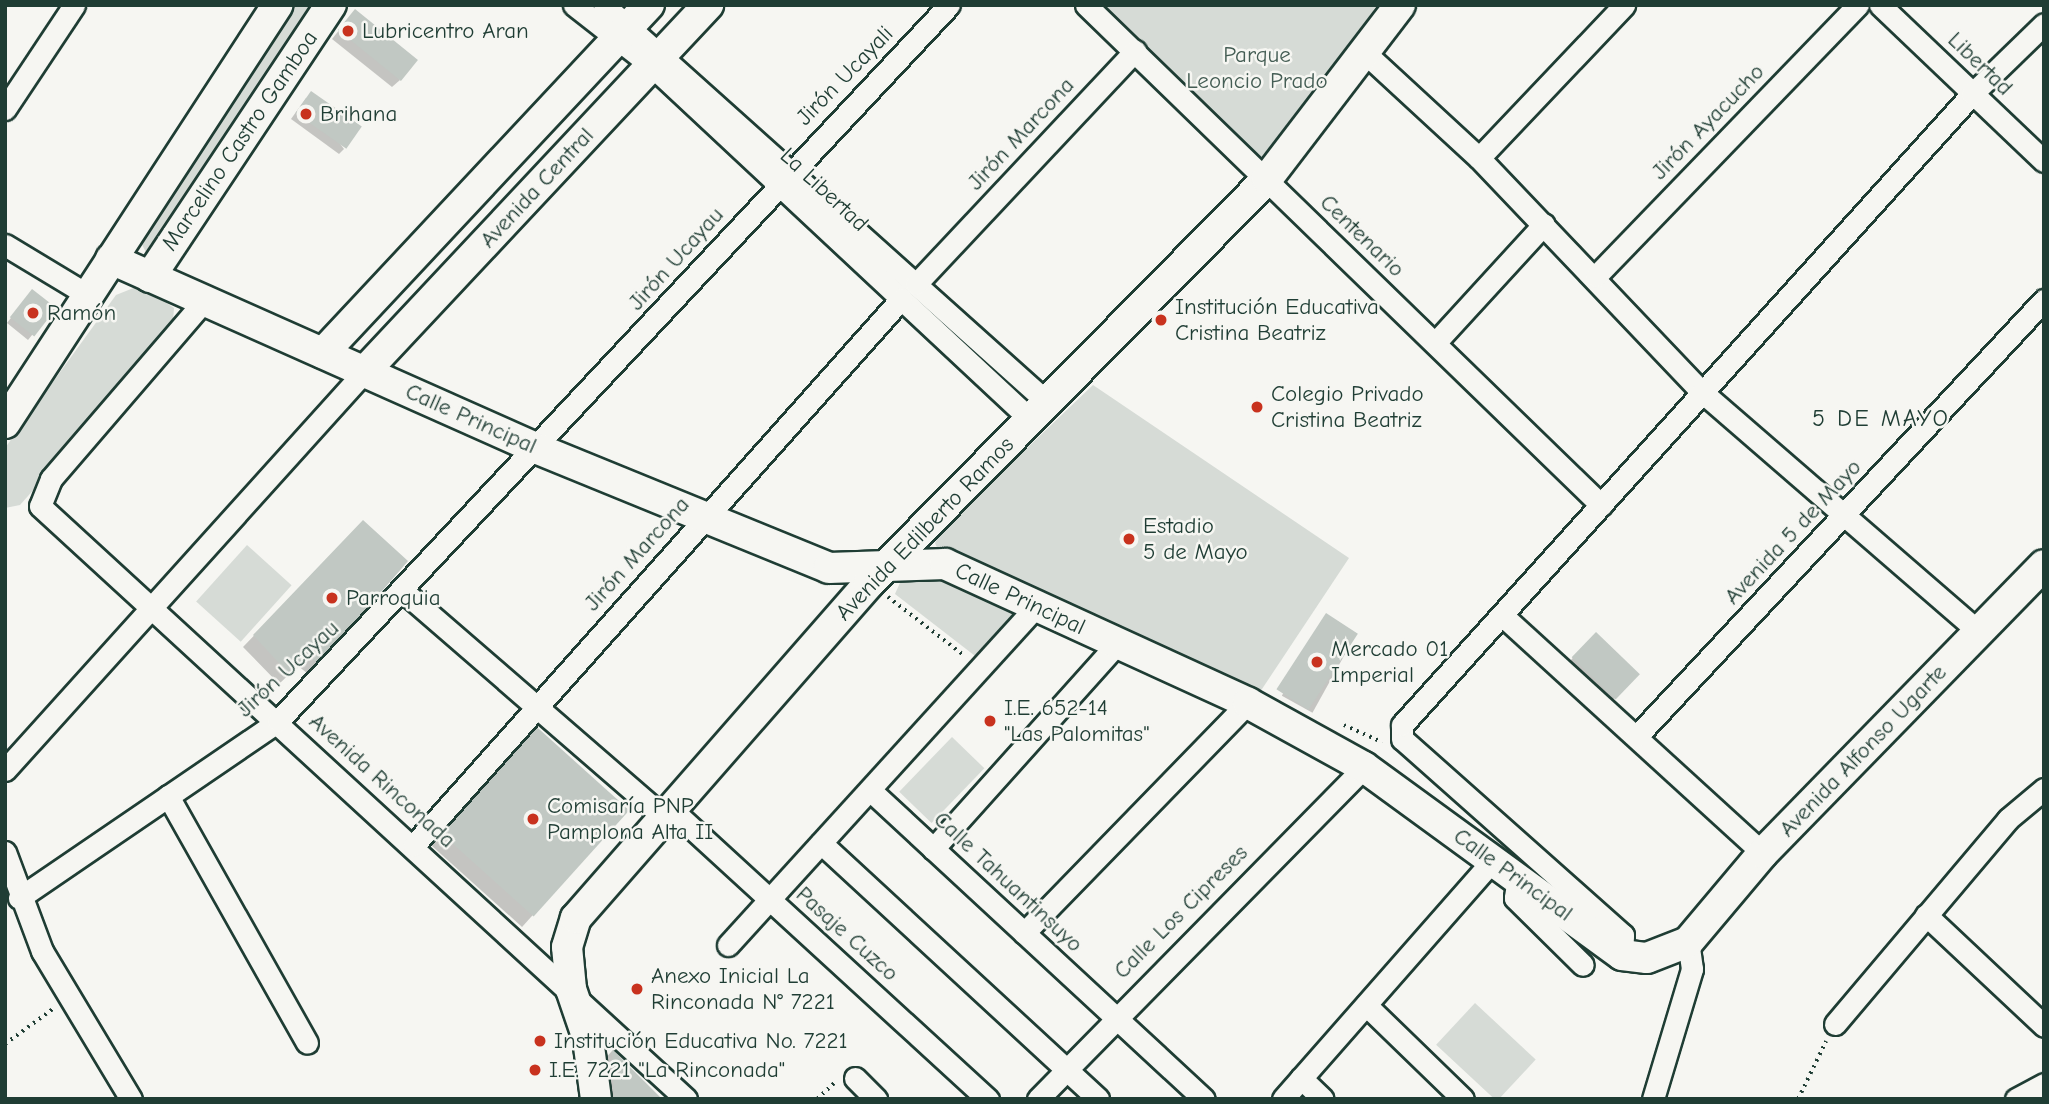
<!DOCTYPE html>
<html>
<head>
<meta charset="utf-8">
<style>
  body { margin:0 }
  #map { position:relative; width:2049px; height:1104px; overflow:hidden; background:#f6f6f2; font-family:"Comic Neue",sans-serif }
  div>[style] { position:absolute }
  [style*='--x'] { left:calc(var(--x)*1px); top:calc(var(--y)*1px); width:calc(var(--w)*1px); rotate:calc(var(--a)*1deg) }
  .green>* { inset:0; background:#d6dbd6; transform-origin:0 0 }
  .shadow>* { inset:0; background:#0003; transform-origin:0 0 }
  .building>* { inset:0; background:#c1c8c3; transform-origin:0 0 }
  .path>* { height:3.5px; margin-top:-1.75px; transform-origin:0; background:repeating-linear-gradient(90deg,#1f3d34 0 2px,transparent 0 7px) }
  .roads { filter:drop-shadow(2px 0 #1f3d34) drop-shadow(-2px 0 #1f3d34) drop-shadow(0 2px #1f3d34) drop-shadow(0 -2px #1f3d34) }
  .street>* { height:21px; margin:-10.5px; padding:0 10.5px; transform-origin:10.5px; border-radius:10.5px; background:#f6f6f2 }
  .secondary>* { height:30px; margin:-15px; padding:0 15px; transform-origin:15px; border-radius:15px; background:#f6f6f2 }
  .dots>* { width:19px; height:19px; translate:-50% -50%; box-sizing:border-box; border:4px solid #f6f6f2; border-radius:50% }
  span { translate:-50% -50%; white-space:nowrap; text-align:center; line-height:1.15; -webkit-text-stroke:5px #f6f6f2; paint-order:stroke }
  .poi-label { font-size:23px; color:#1f3d34 }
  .left { translate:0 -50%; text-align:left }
  .park-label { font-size:23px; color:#445d54 }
  .street-label { font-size:23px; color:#1f3d34 }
  .neighbourhood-label { font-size:24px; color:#1f3d34; letter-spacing:2px }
  .frame { position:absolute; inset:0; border:7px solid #1f3d34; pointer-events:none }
</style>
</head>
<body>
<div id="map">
  <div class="green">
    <div style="clip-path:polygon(287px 5px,320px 5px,148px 256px,139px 239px)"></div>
    <div style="clip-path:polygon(1101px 5px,1377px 5px,1304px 110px,1259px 159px)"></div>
    <div style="clip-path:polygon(141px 285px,174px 308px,172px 334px,20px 505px,5px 508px,5px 448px,116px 295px)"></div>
    <div style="clip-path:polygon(1093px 385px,1349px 558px,1258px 695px,939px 552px,935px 543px,943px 528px)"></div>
    <div style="left:247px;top:545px;width:60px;height:76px;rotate:42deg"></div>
    <div style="clip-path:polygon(920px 569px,1017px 616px,979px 659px,895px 594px,903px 576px)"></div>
    <div style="left:952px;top:737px;width:45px;height:76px;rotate:44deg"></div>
    <div style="left:1475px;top:1003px;width:83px;height:57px;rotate:43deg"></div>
  </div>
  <div class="shadow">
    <div style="clip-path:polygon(348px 19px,400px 80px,392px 87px,332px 39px)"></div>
    <div style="clip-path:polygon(306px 98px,344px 149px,339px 154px,291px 119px)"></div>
    <div style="clip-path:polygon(27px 297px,54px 308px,28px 340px,7px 323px)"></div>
    <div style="clip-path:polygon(363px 522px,318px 663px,307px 673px,298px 666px,279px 684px,243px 647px)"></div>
    <div style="left:1325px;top:618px;width:35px;height:89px;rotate:29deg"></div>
    <div style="left:1596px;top:634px;width:58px;height:41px;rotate:44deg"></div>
    <div style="left:529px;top:722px;width:132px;height:157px;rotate:42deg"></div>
    <div style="clip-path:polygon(612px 1051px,660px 1099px,604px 1099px,603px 1061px)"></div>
  </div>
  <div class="building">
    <div style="left:355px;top:9px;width:81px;height:27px;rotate:39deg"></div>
    <div style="left:311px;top:91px;width:62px;height:27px;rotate:35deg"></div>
    <div style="left:32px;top:289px;width:31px;height:36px;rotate:38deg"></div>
    <div style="clip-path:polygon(363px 520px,408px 561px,319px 664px,310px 657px,290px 675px,253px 635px)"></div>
    <div style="left:1326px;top:613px;width:38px;height:91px;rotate:33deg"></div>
    <div style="left:1596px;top:632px;width:61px;height:35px;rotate:44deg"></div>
    <div style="left:529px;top:720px;width:135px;height:143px;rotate:42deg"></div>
    <div style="clip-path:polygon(612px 1049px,662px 1099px,614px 1099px)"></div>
  </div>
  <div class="path">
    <div style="--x:888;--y:597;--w:97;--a:37.5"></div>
    <div style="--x:1344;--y:725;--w:42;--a:24.1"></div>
    <div style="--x:5;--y:1044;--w:61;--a:-36.3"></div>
    <div style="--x:817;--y:1099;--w:23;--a:-43"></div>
    <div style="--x:1798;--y:1099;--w:64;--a:-64.2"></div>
  </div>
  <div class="roads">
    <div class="street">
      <div style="--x:574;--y:5;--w:99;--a:38"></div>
      <div style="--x:652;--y:66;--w:519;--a:43.05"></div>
      <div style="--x:604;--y:5;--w:596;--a:41.87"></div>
      <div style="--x:1086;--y:5;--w:718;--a:44.15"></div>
      <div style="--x:1880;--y:5;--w:226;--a:43.6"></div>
      <div style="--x:1364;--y:52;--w:156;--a:42.7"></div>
      <div style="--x:1479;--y:158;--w:323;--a:46.4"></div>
      <div style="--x:1702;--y:392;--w:367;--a:40.9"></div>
      <div style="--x:5;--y:109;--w:125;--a:-56.4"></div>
      <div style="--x:1479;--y:158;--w:211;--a:-46.5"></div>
      <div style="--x:5;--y:245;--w:97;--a:31.1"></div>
      <div style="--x:1596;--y:276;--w:377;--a:-46"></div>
      <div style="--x:916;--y:284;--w:320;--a:-46.8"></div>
      <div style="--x:204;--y:301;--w:235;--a:130.7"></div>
      <div style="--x:51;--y:479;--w:29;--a:112"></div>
      <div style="--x:40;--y:506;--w:877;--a:42.55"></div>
      <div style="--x:1435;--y:343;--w:161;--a:-47.5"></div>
      <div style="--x:404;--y:592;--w:344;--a:40.9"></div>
      <div style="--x:1502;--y:615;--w:353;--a:42.4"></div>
      <div style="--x:1636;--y:737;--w:598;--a:-46.97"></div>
      <div style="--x:5;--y:770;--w:537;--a:-47.94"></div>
      <div style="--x:870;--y:790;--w:455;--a:42.8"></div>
      <div style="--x:168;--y:796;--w:283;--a:60.6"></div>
      <div style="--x:671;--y:809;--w:430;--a:42.5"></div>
      <div style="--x:821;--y:843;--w:377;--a:42.7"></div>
      <div style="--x:414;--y:845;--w:732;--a:-48.27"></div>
      <div style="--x:933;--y:849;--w:275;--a:-48.1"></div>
      <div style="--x:5;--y:852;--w:106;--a:69.5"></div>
      <div style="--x:42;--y:951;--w:173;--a:59"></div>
      <div style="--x:1518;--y:878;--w:20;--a:99"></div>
      <div style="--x:1515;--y:898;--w:95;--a:44.6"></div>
      <div style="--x:19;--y:898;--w:314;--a:-34.3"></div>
      <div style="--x:278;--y:721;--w:981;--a:-46.86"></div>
      <div style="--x:1926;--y:915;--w:162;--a:43.2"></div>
      <div style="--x:1024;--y:933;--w:321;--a:-45.8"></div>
      <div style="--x:728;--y:945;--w:457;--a:-47.7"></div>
      <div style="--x:1622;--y:955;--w:20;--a:-87"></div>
      <div style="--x:1623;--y:935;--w:295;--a:-138.4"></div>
      <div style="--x:1402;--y:739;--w:14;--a:-90"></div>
      <div style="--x:1402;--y:725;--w:850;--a:-47.91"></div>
      <div style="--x:1972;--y:94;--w:100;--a:-44.2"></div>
      <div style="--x:1366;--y:1005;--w:135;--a:44.1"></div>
      <div style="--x:1835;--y:1024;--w:268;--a:-49.8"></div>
      <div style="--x:2008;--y:819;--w:47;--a:-39.8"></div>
      <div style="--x:855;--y:1078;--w:30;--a:45"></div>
      <div style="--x:1301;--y:1078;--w:30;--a:44"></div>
      <div style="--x:1038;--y:1099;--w:465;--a:-45.5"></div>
      <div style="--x:1283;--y:1099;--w:318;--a:-48.7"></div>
      <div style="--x:1653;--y:1099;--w:136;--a:-73.3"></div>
      <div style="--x:1692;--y:969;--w:27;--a:-98"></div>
      <div style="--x:2016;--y:1099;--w:32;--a:-28"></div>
    </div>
    <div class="secondary">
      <div style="--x:111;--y:259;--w:467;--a:24"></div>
      <div style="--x:538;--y:449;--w:314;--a:22.2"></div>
      <div style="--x:829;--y:568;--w:116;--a:-2"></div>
      <div style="--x:945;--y:564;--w:333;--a:24.6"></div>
      <div style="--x:1248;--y:703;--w:132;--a:28.9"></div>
      <div style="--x:1364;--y:767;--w:319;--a:36.1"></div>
      <div style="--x:1622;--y:955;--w:25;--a:7"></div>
      <div style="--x:1647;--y:958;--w:44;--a:-21.3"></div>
      <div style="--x:1688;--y:942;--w:116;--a:-49.9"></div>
      <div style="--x:1763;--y:853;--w:402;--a:-45.7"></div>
      <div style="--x:150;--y:277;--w:327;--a:-56.4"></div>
      <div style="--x:323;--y:353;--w:477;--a:-46.9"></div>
      <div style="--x:365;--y:371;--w:502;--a:-46.86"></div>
      <div style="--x:5;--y:423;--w:499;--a:-56.9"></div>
      <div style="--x:596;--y:1099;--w:61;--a:-97.6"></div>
      <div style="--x:588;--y:1039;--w:53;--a:-108.8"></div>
      <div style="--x:571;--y:989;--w:42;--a:-95.4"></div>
      <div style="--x:567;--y:947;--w:30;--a:-73"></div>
      <div style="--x:576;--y:918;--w:445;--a:-48.8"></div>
      <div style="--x:869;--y:583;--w:567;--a:-45.43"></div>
      <div style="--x:1267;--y:179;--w:219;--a:-52.6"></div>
    </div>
  </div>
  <div class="dots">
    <div style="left:348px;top:31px;background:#c8321e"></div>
    <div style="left:306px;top:114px;background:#c8321e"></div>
    <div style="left:33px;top:313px;background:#c8321e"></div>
    <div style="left:1161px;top:320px;background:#c8321e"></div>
    <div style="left:1257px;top:407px;background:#c8321e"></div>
    <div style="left:1129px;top:539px;background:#c8321e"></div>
    <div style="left:332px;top:598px;background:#c8321e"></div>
    <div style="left:1317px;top:662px;background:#c8321e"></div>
    <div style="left:990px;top:721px;background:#c8321e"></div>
    <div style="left:533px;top:819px;background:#c8321e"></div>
    <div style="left:637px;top:989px;background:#c8321e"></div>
    <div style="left:540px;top:1041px;background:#c8321e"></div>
    <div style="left:535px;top:1070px;background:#c8321e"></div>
  </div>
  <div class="poi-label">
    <span class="left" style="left:362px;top:31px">Lubricentro Aran</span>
    <span class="left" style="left:320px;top:114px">Brihana</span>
    <span class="left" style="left:1175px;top:320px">Institución Educativa<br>Cristina Beatriz</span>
    <span class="left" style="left:47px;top:313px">Ramón</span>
    <span class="left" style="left:1271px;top:407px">Colegio Privado<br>Cristina Beatriz</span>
    <span class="left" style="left:1143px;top:539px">Estadio<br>5 de Mayo</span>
    <span class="left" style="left:346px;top:598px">Parroquia</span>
    <span class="left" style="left:1331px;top:662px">Mercado 01<br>Imperial</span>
    <span class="left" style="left:1004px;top:721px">I.E. 652-14<br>"Las Palomitas"</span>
    <span class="left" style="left:547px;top:819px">Comisaría PNP<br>Pamplona Alta II</span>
    <span class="left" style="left:651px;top:989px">Anexo Inicial La<br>Rinconada N° 7221</span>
    <span class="left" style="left:554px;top:1041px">Institución Educativa No. 7221</span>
    <span class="left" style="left:549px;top:1070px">I.E. 7221 "La Rinconada"</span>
  </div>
  <div class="park-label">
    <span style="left:1257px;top:68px">Parque<br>Leoncio Prado</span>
  </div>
  <div class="street-label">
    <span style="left:1980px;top:64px;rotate:44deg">Libertad</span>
    <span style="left:845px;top:76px;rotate:-46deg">Jirón Ucayali</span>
    <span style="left:1708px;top:122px;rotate:-46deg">Jirón Ayacucho</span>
    <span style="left:1021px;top:134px;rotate:-47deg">Jirón Marcona</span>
    <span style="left:240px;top:141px;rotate:-56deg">Marcelino Castro Gamboa</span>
    <span style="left:537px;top:188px;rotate:-47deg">Avenida Central</span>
    <span style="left:824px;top:190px;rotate:43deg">La Libertad</span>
    <span style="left:1362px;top:236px;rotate:44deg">Centenario</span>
    <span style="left:676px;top:259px;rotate:-48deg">Jirón Ucayau</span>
    <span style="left:471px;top:419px;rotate:24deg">Calle Principal</span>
    <span style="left:925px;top:529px;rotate:-46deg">Avenida Edilberto Ramos</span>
    <span style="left:1793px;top:532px;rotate:-47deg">Avenida 5 de Mayo</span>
    <span style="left:637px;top:554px;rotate:-48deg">Jirón Marcona</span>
    <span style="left:1020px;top:599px;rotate:25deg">Calle Principal</span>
    <span style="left:288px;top:669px;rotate:-43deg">Jirón Ucayau</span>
    <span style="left:1863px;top:751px;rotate:-46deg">Avenida Alfonso Ugarte</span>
    <span style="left:382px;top:781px;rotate:42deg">Avenida Rinconada</span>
    <span style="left:1513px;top:875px;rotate:36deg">Calle Principal</span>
    <span style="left:1008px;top:882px;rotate:43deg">Calle Tahuantinsuyo</span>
    <span style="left:1181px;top:912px;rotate:-45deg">Calle Los Cipreses</span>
    <span style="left:847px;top:934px;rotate:42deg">Pasaje Cuzco</span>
  </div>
  <div class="neighbourhood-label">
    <span style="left:1881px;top:419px">5 DE MAYO</span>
  </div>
  <div class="frame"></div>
</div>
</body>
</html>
